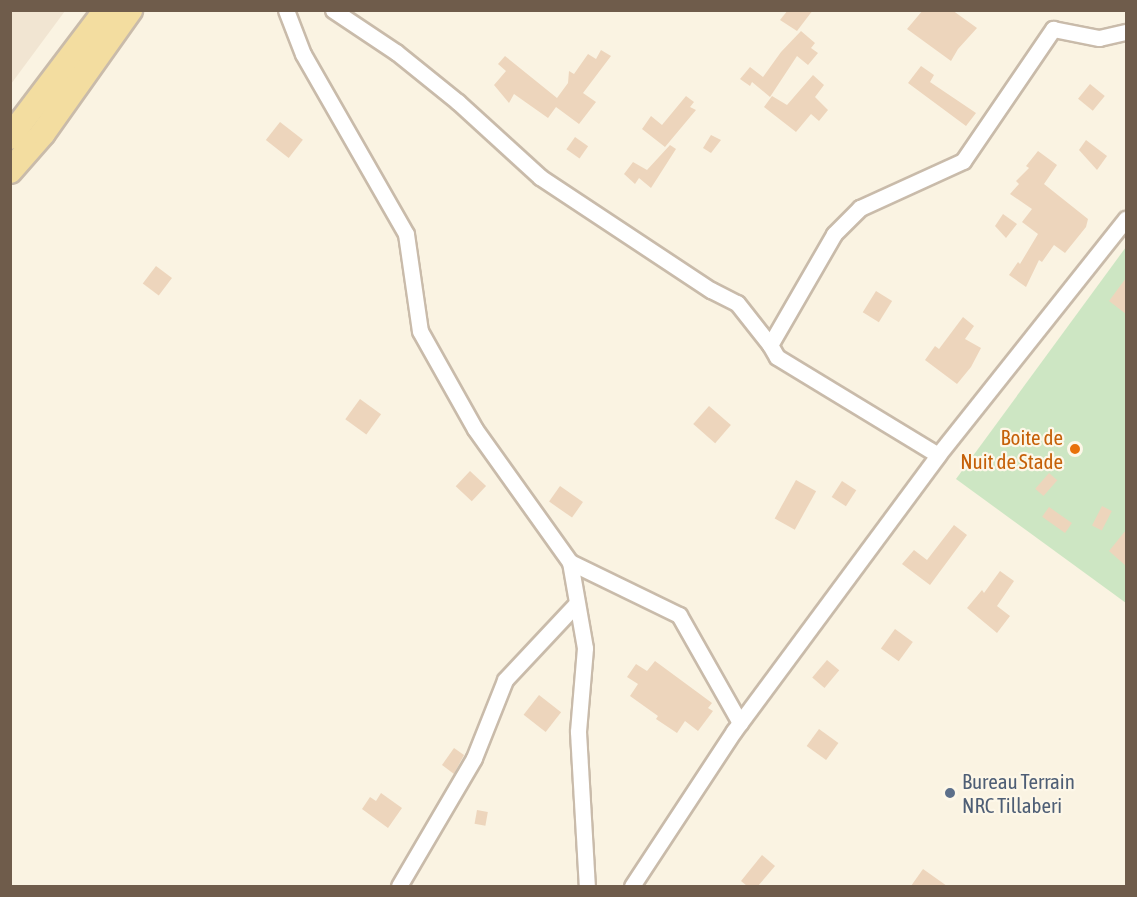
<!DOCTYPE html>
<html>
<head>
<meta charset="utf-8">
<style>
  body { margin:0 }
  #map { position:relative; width:1137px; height:897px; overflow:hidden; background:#faf3e2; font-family:"Asap Condensed",sans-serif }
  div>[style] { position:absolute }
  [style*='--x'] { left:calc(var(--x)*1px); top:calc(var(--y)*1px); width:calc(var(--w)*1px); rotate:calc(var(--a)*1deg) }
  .residential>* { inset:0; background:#f1e5d2 }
  .green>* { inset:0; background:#cde6c3 }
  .building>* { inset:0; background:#edd5bc; transform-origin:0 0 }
  .roads { filter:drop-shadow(2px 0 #c9bbaa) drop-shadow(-2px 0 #c9bbaa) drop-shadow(0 2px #c9bbaa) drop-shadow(0 -2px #c9bbaa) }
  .street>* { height:15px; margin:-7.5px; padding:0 7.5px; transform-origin:7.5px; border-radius:7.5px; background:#fff }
  .primary>* { height:24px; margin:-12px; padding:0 12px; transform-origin:12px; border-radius:12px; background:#f3dda0 }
  .dots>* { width:16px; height:16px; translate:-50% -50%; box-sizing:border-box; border:3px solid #fdf7e8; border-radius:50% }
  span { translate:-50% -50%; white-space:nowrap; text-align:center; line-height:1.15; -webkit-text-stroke:4.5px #fdf7e8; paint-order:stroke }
  .food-label { font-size:21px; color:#c56008 }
  .right { translate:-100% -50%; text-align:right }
  .service-label { font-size:21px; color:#4e5e75 }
  .left { translate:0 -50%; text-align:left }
  .frame { position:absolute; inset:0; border:12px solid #6f5c4b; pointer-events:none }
</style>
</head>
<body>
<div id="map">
  <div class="residential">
    <div style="clip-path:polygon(11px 10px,65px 11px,11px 84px,10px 11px)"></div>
  </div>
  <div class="green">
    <div style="clip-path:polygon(1126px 247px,1126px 603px,956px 479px)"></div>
  </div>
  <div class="building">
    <div style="clip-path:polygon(788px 10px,813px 10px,797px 31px,780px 20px)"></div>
    <div style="clip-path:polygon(923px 10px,952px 10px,977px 28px,958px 49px,951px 61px,907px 29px)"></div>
    <div style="clip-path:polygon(801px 31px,815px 43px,811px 48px,818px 53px,808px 65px,797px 56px,770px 97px,752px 82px,750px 86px,740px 79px,750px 67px,763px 77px,781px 52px)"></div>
    <div style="clip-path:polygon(601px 50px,611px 56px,583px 93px,596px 102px,579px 124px,556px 107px,548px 118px,514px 94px,509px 103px,494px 85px,506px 71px,498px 64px,505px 56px,557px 98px,568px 83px,569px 71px,574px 74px,588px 54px,596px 59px)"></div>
    <div style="clip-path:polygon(921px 66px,934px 75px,930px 82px,976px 113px,966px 126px,908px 83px)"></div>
    <div style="clip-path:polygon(813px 75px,824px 85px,815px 97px,828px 110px,819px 121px,811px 114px,796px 132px,764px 107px,772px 96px,787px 105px)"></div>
    <div style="left:1090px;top:84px;width:19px;height:19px;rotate:39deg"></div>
    <div style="clip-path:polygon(686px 96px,694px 102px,690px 107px,696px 110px,665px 147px,642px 129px,651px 116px,662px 125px)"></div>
    <div style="left:280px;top:122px;width:29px;height:23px;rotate:38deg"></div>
    <div style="clip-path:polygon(711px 135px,721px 140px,711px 153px,703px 148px)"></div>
    <div style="left:575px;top:137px;width:16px;height:15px;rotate:35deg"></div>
    <div style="clip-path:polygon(1086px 140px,1107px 156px,1097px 170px,1079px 150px)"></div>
    <div style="clip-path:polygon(670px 145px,676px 149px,651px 188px,639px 178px,635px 184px,624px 174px,633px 162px,647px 170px)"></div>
    <div style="clip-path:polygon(1038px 151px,1057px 165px,1044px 184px,1088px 219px,1086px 227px,1065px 253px,1054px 245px,1042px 262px,1039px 260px,1026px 287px,1009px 275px,1018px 262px,1020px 264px,1038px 234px,1022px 222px,1032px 209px,1010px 194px,1019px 184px,1016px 181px,1029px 168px,1026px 166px)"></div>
    <div style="clip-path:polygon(1003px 214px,1017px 224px,1006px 238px,995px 226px)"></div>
    <div style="left:156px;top:266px;width:20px;height:22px;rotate:37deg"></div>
    <div style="clip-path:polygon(1126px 278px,1126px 314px,1109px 301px)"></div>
    <div style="left:876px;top:291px;width:19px;height:25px;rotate:32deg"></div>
    <div style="clip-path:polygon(963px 317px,974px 326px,965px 339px,981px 348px,971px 367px,957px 384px,925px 360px,935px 346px,939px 349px)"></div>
    <div style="left:360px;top:399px;width:26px;height:25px;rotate:36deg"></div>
    <div style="left:709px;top:406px;width:29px;height:24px;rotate:41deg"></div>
    <div style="left:470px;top:471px;width:22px;height:21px;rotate:43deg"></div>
    <div style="left:1049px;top:473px;width:11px;height:21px;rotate:41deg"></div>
    <div style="left:796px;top:480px;width:23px;height:44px;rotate:29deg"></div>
    <div style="left:842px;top:481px;width:17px;height:19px;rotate:33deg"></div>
    <div style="left:560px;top:486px;width:28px;height:19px;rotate:35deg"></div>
    <div style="left:1102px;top:506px;width:11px;height:22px;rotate:27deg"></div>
    <div style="left:1049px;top:507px;width:28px;height:12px;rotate:35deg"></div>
    <div style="clip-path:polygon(954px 525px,967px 535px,930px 585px,902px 564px,914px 550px,927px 560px)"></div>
    <div style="clip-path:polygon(1126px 530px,1126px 566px,1109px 551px)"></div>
    <div style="clip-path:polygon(1000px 571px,1014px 581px,997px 606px,1010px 616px,997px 633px,967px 608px,982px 590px,984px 593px)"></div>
    <div style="left:895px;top:629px;width:22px;height:24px;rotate:36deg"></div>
    <div style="left:827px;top:660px;width:16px;height:23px;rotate:40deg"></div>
    <div style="clip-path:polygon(655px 661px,712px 703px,708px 708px,713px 711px,698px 731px,685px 721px,677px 733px,656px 719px,658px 716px,630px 696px,638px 684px,627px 677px,636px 664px,647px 671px)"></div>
    <div style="left:539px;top:695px;width:28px;height:25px;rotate:38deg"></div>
    <div style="left:819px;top:729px;width:24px;height:21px;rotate:36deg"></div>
    <div style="clip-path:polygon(454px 748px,464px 755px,454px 774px,442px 765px)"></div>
    <div style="clip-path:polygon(381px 793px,402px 808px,388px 828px,362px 809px,370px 797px,376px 801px)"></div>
    <div style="left:477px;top:810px;width:11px;height:14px;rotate:10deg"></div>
    <div style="clip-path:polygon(762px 855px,775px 866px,758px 886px,747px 886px,741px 881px)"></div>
    <div style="clip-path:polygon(923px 869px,947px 886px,911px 886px)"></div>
  </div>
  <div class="roads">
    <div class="street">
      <div style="--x:286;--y:10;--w:47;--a:68.9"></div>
      <div style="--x:303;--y:54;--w:207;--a:60.2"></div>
      <div style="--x:406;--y:234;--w:98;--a:81.8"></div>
      <div style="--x:420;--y:331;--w:112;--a:60.7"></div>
      <div style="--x:475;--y:429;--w:163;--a:54.5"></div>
      <div style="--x:570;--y:562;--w:87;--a:80.1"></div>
      <div style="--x:585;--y:648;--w:84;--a:94.8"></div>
      <div style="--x:578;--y:732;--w:154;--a:86.7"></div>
      <div style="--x:333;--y:10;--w:76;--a:33.7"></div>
      <div style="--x:396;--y:52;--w:80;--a:38.9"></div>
      <div style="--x:458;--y:102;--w:111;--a:42.4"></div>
      <div style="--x:540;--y:177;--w:205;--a:33.5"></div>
      <div style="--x:711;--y:290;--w:29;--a:27"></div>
      <div style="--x:737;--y:303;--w:53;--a:51.8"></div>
      <div style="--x:770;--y:345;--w:14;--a:60"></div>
      <div style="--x:777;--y:357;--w:188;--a:31.3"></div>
      <div style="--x:770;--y:345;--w:128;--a:-60"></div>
      <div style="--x:834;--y:234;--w:37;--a:-45"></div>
      <div style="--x:860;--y:208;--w:113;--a:-24.5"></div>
      <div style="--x:963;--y:161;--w:160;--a:-55.7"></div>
      <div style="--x:1053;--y:29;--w:47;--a:11.1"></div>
      <div style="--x:1099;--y:38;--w:28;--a:-13"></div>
      <div style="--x:570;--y:562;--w:121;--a:25.9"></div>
      <div style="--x:679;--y:615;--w:124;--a:60.5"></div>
      <div style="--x:399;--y:886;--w:148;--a:-59.6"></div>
      <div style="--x:474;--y:758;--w:84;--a:-68.3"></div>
      <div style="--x:505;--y:680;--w:105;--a:-46.9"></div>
      <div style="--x:632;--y:886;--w:186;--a:-56.7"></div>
      <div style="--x:734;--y:731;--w:343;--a:-53.5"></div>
      <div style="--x:938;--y:455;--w:302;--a:-51.5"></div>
    </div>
    <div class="primary">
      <div style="--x:10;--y:137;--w:159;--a:-52.9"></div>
      <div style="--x:10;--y:171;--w:50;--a:-49"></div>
      <div style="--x:43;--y:133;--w:151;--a:-54.7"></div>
    </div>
  </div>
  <div class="dots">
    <div style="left:1075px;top:449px;background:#e8710a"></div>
    <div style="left:950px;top:793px;background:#5c6f8a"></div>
  </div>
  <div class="food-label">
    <span class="right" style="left:1063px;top:449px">Boite de<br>Nuit de Stade</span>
  </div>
  <div class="service-label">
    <span class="left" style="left:962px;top:793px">Bureau Terrain<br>NRC Tillaberi</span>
  </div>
  <div class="frame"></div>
</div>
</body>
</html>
